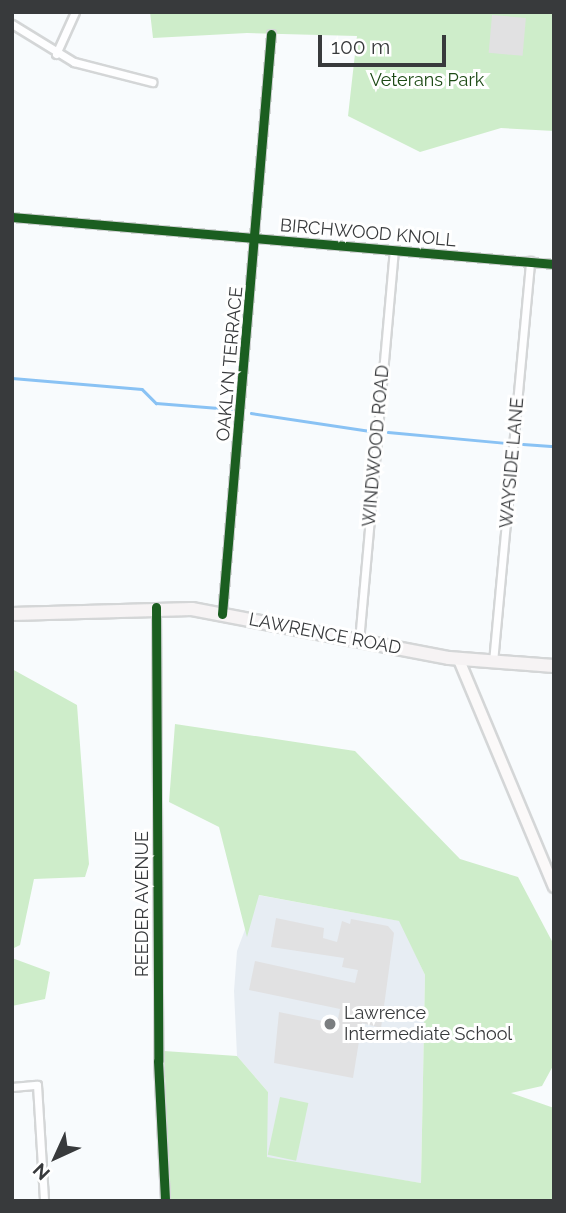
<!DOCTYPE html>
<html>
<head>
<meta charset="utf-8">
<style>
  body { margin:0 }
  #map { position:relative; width:566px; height:1213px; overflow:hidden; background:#f8fbfd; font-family:Raleway,sans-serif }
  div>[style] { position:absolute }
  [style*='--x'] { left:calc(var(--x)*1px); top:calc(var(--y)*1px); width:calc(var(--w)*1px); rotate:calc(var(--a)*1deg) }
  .built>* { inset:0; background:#e7edf3 }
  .green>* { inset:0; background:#ceedca; transform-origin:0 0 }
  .stream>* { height:2.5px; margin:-1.25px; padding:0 1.25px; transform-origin:1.25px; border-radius:1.25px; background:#89c2f4 }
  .building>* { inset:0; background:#e1e1e2; transform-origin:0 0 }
  .roads { filter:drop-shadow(2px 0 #d4d6d7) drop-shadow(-2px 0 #d4d6d7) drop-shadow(0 2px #d4d6d7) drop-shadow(0 -2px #d4d6d7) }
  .street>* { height:7px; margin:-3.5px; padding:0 3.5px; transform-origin:3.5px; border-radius:3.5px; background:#fefeff }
  .secondary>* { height:10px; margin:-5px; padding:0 5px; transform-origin:5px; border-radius:5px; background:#fbf9f9 }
  .primary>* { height:12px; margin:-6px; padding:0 6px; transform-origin:6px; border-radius:6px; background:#f6f3f4 }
  .cycleway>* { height:9px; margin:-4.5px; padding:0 4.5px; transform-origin:4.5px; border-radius:4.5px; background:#1b5e20 }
  .dots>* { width:19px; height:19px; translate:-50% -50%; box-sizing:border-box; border:4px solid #fff; border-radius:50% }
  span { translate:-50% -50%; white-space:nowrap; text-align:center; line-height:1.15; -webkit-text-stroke:6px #fff; paint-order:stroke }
  .park-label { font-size:18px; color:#1d4a15 }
  .street-label { font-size:18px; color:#383a3c }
  .poi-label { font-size:18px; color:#383a3c }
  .left { translate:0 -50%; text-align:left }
  .frame { position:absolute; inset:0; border:14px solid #383a3c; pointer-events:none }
  .north { position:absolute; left:21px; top:1122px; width:70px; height:70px; -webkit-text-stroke:5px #fff; paint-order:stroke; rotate:225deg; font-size:19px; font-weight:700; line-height:28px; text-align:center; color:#383a3c }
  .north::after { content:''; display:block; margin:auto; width:24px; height:32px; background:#383a3c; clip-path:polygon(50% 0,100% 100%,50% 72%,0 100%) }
  .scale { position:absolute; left:318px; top:35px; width:128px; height:32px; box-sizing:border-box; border:4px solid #383a3c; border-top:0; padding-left:9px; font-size:21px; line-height:24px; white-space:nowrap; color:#383a3c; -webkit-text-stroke:5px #fff; paint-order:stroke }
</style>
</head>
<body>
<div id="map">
  <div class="built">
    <div style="clip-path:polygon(258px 895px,400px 921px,425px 975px,421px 1183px,265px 1159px,268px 1092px,237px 1056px,234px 991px,237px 951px)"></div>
  </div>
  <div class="green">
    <div style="clip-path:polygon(150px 12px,554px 12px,554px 131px,501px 128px,420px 152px,348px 116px,357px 36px,247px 33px,153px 38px)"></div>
    <div style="clip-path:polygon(12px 669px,77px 705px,89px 864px,85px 877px,34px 879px,20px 945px,12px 949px)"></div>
    <div style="clip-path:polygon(175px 724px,355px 751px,460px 859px,518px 877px,554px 945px,554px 1064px,542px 1086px,511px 1093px,554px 1108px,554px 1201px,170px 1201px,164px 1051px,237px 1056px,268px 1092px,267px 1157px,421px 1183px,425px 975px,399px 921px,259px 895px,247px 937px,219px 827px,169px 802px)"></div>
    <div style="clip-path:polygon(12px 958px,50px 972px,45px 999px,12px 1006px)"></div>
    <div style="left:280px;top:1097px;width:29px;height:59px;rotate:12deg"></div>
  </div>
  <div class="stream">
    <div style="--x:12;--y:378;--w:130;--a:4.8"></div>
    <div style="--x:142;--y:389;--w:20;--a:45"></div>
    <div style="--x:156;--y:403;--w:75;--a:4.6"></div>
    <div style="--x:251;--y:413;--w:120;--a:8.6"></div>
    <div style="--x:388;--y:432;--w:120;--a:5.3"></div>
    <div style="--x:523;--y:444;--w:31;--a:4"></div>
  </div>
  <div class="building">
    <div style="left:492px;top:15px;width:34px;height:38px;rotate:5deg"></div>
    <div style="clip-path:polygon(276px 918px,324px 928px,323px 938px,337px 942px,342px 921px,350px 924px,351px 919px,388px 926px,394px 933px,381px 1028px,362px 1023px,353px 1078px,274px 1063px,279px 1012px,337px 1024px,340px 1009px,249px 990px,255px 961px,355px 983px,358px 970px,342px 967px,344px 958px,271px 947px)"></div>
  </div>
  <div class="roads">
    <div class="street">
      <div style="--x:12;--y:24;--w:73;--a:31.5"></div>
      <div style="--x:74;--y:62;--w:81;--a:14.4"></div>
      <div style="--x:56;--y:54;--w:46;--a:-65.7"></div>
      <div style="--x:12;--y:217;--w:544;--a:4.96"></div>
      <div style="--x:156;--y:608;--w:453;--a:89.7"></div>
      <div style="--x:158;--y:1061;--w:140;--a:87.1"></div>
      <div style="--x:222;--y:614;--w:582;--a:-85.17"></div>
      <div style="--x:359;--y:641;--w:392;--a:-84.9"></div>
      <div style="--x:493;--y:662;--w:403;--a:-84.7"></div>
      <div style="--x:12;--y:1087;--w:25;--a:-5"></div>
      <div style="--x:37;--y:1085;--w:116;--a:86.5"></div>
    </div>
    <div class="secondary">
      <div style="--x:459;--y:660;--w:246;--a:67.3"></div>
    </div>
    <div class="primary">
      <div style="--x:12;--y:614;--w:180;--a:-1.6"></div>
      <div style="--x:192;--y:609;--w:262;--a:10.8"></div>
      <div style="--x:449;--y:658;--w:105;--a:4.4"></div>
    </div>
  </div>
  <div class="cycleway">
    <div style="--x:12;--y:217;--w:544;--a:4.96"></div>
    <div style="--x:156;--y:607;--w:454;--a:89.7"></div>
    <div style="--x:158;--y:1061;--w:140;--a:87.1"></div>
    <div style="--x:222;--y:614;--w:582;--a:-85.17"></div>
  </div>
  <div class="dots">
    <div style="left:330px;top:1024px;background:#7b7e80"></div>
  </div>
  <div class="park-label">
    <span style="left:427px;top:80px">Veterans Park</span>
  </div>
  <div class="street-label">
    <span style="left:368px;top:233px;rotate:5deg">BIRCHWOOD KNOLL</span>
    <span style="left:230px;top:364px;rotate:-85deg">OAKLYN TERRACE</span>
    <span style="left:376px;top:446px;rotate:-85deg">WINDWOOD ROAD</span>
    <span style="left:512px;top:463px;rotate:-85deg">WAYSIDE LANE</span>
    <span style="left:325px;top:634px;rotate:11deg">LAWRENCE ROAD</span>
    <span style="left:142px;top:904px;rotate:-90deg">REEDER AVENUE</span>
  </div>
  <div class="poi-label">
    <span class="left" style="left:344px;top:1024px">Lawrence<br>Intermediate School</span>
  </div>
  <div class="frame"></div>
  <div class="north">N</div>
  <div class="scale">100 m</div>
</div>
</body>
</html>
